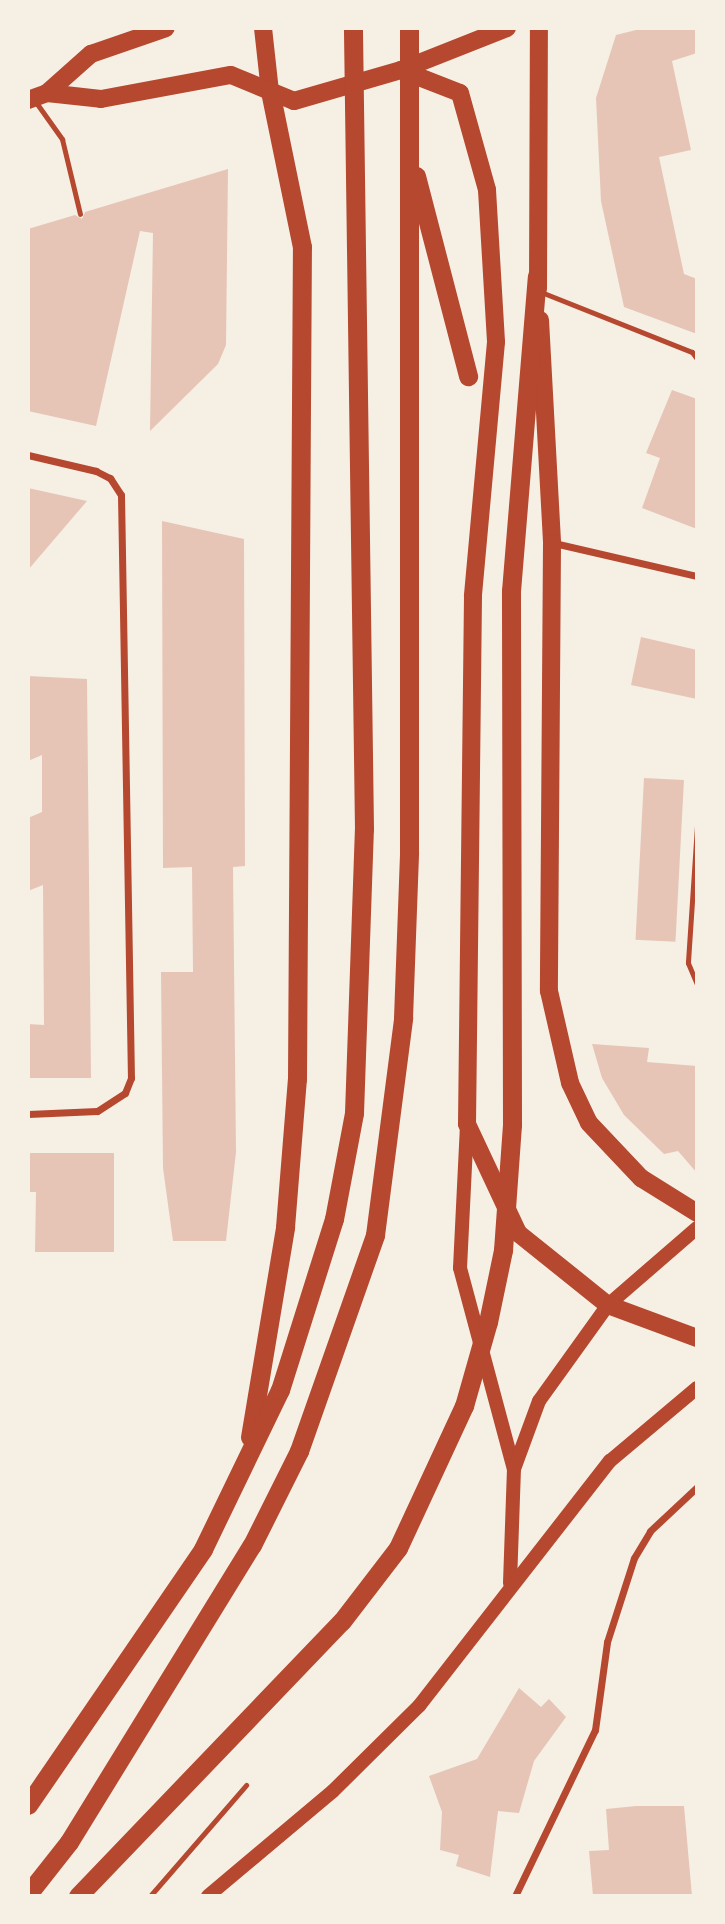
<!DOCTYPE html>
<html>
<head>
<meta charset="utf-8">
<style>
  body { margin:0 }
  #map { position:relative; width:725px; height:1924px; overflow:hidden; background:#f6efe4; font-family:Cabin,sans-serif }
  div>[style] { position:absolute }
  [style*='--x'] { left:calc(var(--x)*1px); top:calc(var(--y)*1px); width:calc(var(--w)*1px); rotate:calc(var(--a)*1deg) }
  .building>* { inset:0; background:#e6c5b7; transform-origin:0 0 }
  .service>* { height:5px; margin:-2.5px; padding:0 2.5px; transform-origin:2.5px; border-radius:2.5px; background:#b5482f }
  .minor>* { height:7px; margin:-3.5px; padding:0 3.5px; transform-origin:3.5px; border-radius:3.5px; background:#b5482f }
  .secondary>* { height:14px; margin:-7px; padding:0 7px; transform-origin:7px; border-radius:7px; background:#b5482f }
  .primary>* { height:18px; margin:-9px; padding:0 9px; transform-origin:9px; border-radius:9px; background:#b5482f }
  .trunk>* { height:19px; margin:-9.5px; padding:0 9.5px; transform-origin:9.5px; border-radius:9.5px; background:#b5482f }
  span { translate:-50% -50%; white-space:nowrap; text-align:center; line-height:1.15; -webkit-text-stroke:7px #f6efe4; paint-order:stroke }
  .frame { position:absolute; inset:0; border:30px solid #f6efe4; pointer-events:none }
</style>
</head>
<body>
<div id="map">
  <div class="building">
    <div style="clip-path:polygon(644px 28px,697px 28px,697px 53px,672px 61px,691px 150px,659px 157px,684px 274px,697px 279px,697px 334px,624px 307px,601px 201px,596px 98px,616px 35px)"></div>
    <div style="clip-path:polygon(228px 169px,226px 345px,218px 364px,150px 431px,153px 233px,140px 231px,96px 426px,28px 411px,28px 229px,75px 215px,82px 219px,85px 212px)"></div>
    <div style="clip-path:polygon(672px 390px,697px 399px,697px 529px,642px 508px,660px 458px,646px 453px)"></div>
    <div style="clip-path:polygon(28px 488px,87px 501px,28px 570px)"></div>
    <div style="clip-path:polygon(162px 521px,244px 539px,245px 866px,233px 867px,236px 1152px,226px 1241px,173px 1241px,163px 1168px,161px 972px,193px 972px,192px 867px,163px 868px)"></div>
    <div style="clip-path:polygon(641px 637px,697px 650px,697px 699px,631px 685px)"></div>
    <div style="clip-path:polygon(28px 676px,87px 679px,91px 1078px,28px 1078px,28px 1024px,44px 1025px,43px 885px,28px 891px,28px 818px,42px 812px,42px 755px,28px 761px)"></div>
    <div style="left:644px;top:778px;width:40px;height:162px;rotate:3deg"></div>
    <div style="clip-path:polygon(592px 1044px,649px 1048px,647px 1062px,697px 1066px,697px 1173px,678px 1151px,664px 1154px,624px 1115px,602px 1078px)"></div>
    <div style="clip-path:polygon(28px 1153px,114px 1153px,114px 1252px,35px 1252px,36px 1192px,28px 1192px)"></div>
    <div style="clip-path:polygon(519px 1688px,541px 1707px,549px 1699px,566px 1717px,534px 1761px,519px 1813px,498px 1811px,490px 1877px,456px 1866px,459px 1855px,440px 1850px,442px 1812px,429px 1776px,477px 1759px)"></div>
    <div style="clip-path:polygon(636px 1806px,684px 1806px,692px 1896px,593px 1896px,589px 1851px,609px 1850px,606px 1809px)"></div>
  </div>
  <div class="service">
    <div style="--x:35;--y:101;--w:47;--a:54.6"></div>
    <div style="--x:62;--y:139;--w:77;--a:76.5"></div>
    <div style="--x:541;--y:292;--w:162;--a:21.7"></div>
    <div style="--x:692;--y:352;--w:9;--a:54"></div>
    <div style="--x:697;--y:826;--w:137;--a:93.8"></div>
    <div style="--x:688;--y:963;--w:23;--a:67"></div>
    <div style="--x:150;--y:1896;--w:147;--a:-49.1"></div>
  </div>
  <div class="minor">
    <div style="--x:28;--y:455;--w:70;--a:13.2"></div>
    <div style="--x:96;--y:471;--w:16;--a:27"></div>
    <div style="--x:110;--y:478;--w:20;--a:57"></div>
    <div style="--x:121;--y:495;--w:583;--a:89.02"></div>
    <div style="--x:131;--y:1078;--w:16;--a:112"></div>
    <div style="--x:125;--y:1093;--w:33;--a:147"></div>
    <div style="--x:97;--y:1111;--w:69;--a:177.5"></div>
    <div style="--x:554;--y:543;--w:147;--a:13"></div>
    <div style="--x:515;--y:1896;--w:184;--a:-64.3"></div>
    <div style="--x:595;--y:1730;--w:89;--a:-82.2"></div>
    <div style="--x:607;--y:1642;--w:88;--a:-72.2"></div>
    <div style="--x:634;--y:1558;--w:31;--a:-59"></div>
    <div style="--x:650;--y:1531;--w:64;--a:-43.1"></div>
  </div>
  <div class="secondary">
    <div style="--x:467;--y:1125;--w:143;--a:92.8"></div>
    <div style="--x:460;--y:1268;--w:208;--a:75"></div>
    <div style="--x:510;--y:1583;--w:114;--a:-88"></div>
    <div style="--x:514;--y:1469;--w:72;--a:-69.8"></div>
    <div style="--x:539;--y:1401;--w:118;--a:-54.3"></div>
    <div style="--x:608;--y:1305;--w:118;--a:-40.9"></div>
    <div style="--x:208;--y:1896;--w:163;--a:-40"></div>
    <div style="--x:333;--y:1791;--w:121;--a:-44.7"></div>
    <div style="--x:419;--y:1706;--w:311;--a:-52.1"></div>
    <div style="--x:610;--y:1461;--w:114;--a:-40"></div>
  </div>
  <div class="primary">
    <div style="--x:263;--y:28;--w:63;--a:83.7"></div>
    <div style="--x:401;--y:70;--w:63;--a:21.3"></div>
    <div style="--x:460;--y:93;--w:101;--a:74.4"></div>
    <div style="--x:487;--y:190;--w:152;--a:86.6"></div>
    <div style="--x:496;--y:342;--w:255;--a:95.2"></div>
    <div style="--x:473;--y:596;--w:528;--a:90.65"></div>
    <div style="--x:467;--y:1124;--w:120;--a:64.9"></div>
    <div style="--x:518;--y:1233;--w:115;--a:38.7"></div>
    <div style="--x:608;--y:1305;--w:95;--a:20.3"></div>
    <div style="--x:47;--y:93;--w:54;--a:6.3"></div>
    <div style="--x:101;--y:99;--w:132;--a:-10.5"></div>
    <div style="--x:231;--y:75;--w:68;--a:22.4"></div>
    <div style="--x:294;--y:101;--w:111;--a:-16.2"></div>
    <div style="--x:401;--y:70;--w:114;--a:-21.6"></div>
    <div style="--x:28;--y:100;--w:20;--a:-20"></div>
    <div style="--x:47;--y:93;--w:59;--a:-41.6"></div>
    <div style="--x:91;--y:54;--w:79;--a:-19.1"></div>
    <div style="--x:538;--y:289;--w:261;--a:-89.8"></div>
    <div style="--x:540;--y:320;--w:223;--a:86.9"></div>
    <div style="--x:552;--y:543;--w:448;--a:90.4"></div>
    <div style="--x:549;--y:991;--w:94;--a:77.1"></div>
    <div style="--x:570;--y:1083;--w:44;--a:64.6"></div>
    <div style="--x:589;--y:1123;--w:76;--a:46.6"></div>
    <div style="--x:641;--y:1178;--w:66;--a:32"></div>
  </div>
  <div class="trunk">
    <div style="--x:416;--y:176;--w:207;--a:75.4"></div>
    <div style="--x:250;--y:1437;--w:213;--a:-80.5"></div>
    <div style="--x:285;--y:1227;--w:148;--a:-85.4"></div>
    <div style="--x:297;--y:1079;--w:832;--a:-89.66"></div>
    <div style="--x:302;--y:247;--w:159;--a:-101.6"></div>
    <div style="--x:28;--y:1805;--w:310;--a:-55.6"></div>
    <div style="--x:203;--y:1549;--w:177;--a:-64.2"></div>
    <div style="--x:280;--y:1390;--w:179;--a:-72.5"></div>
    <div style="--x:334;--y:1219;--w:108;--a:-79.3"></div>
    <div style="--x:354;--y:1113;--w:284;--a:-88"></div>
    <div style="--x:364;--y:829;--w:801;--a:-90.79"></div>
    <div style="--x:28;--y:1894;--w:66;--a:-51.7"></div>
    <div style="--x:69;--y:1842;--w:349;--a:-58.4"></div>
    <div style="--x:252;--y:1545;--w:105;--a:-63.4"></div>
    <div style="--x:299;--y:1451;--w:229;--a:-70.6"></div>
    <div style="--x:375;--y:1235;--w:219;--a:-82.6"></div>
    <div style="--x:403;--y:1018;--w:166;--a:-87.9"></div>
    <div style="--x:409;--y:852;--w:824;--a:-90"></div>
    <div style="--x:78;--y:1896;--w:381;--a:-46.2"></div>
    <div style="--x:342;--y:1621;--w:92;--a:-52.5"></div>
    <div style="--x:398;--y:1548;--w:157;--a:-65.1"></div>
    <div style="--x:464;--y:1406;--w:87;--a:-74.1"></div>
    <div style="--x:488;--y:1322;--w:74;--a:-78.2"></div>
    <div style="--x:503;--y:1250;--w:125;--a:-85.9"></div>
    <div style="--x:512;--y:1125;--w:534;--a:-90.11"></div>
    <div style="--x:511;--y:591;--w:316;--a:-85.3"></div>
  </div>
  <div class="frame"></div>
</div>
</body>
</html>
